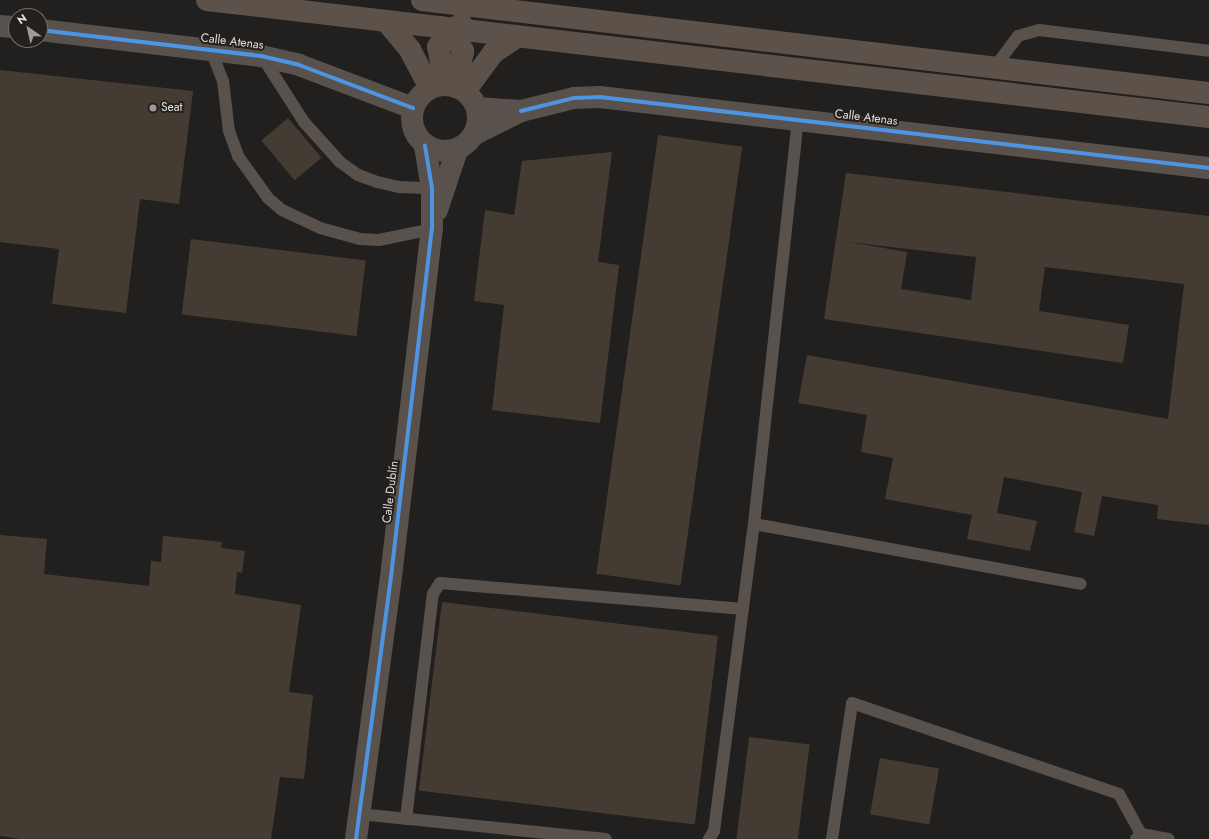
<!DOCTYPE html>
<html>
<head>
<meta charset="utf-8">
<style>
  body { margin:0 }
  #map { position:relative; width:1209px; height:839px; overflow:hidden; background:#22201f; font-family:Jost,sans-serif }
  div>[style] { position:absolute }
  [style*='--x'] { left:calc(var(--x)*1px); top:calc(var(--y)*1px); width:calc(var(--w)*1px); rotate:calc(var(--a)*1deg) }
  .building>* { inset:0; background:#443c33; transform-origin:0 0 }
  .service>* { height:12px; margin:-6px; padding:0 6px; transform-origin:6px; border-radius:6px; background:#59514b }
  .minor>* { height:22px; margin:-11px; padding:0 11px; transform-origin:11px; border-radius:11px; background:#59514b }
  .minor>.ring { margin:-11px; padding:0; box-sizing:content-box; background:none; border:22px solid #59514b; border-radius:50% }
  .secondary>* { height:22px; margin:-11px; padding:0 11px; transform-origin:11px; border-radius:11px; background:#5c524a }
  .cycleway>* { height:4px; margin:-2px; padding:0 2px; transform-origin:2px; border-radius:2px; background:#4d94e3 }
  .dots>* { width:11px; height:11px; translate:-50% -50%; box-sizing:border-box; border:2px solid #23201e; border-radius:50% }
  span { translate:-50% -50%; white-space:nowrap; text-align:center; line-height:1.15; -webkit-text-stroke:4px #23201e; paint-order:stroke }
  .street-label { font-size:12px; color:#e1dfde }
  .poi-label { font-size:12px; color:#e1dfde }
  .left { translate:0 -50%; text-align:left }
  .north { position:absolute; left:8px; top:8px; width:40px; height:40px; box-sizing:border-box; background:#23201e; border:1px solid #6f6c6b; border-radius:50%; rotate:326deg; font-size:11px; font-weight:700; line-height:16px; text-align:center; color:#e1dfde }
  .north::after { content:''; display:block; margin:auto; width:14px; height:18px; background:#9e9c9b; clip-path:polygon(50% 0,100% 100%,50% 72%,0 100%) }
</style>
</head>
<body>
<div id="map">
  <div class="building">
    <div style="clip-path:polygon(0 70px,193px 91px,179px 204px,140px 199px,126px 313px,52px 304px,59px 249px,0 242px)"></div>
    <div style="left:288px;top:118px;width:52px;height:35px;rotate:50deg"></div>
    <div style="left:658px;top:135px;width:85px;height:443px;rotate:8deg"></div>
    <div style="clip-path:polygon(612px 152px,598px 262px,619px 265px,600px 423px,492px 410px,504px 305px,474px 301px,485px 210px,514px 215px,522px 161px)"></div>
    <div style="clip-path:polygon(evenodd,846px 173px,1209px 216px,1209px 525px,1157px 519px,1158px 505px,1102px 496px,1094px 536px,1074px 532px,1082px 492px,1004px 477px,997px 513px,1037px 521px,1030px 551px,967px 539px,972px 515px,885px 499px,893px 458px,861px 452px,867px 415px,798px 403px,807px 355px,1168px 419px,1184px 284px,1045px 267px,1039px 311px,1129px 325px,1123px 363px,824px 319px,846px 173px,849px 242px,976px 257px,971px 300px,901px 289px,907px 252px,849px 242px)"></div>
    <div style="left:191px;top:239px;width:176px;height:76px;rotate:7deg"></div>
    <div style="clip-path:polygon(0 535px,47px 539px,44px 574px,149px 586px,151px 561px,161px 562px,163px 536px,222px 542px,221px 548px,245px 551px,242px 573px,237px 572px,235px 594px,301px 605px,289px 692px,313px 695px,304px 779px,280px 777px,271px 839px,21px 839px,0 836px)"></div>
    <div style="left:442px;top:602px;width:278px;height:190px;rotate:7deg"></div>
    <div style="left:749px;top:737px;width:61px;height:103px;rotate:7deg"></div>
    <div style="left:880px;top:758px;width:60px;height:57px;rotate:10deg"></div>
  </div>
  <div class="service">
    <div style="--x:211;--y:50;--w:33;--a:69"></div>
    <div style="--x:223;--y:81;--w:50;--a:83.2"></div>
    <div style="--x:229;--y:131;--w:27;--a:70"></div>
    <div style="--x:238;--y:156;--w:52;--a:54.5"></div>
    <div style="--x:268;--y:198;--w:18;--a:41"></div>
    <div style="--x:282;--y:210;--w:42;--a:25.3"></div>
    <div style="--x:320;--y:228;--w:41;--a:15.4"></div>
    <div style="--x:360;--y:239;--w:19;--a:3"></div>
    <div style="--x:379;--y:240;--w:54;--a:-11.7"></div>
    <div style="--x:263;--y:58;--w:76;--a:57.4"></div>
    <div style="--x:304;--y:122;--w:54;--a:48"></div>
    <div style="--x:340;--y:162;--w:22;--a:36"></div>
    <div style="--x:358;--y:175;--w:20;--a:20"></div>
    <div style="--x:377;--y:182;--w:23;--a:13"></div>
    <div style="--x:399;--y:187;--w:33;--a:2"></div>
    <div style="--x:994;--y:68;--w:40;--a:-53"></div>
    <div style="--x:1018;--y:36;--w:22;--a:-16"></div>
    <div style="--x:1039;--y:30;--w:171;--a:7"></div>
    <div style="--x:754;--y:524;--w:332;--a:10.4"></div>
    <div style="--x:359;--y:814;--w:248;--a:5.8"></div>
    <div style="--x:406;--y:819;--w:227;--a:-83.2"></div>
    <div style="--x:433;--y:594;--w:13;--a:-58"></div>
    <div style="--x:440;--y:583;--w:304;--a:4.9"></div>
    <div style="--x:709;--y:839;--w:9;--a:-58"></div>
    <div style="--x:714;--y:831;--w:310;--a:-82.6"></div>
    <div style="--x:754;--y:524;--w:406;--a:-83.8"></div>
    <div style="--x:832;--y:839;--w:137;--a:-81.6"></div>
    <div style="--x:852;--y:703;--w:282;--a:18.8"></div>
    <div style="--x:1119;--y:794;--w:46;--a:61.2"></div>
    <div style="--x:1136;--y:839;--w:7;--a:-45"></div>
    <div style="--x:1141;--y:834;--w:28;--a:10"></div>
  </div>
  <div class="minor">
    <div style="--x:0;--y:26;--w:16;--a:4"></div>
    <div style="--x:40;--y:30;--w:223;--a:6.7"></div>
    <div style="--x:261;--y:56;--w:39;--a:13"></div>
    <div style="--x:299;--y:65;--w:122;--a:20.7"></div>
    <div class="ring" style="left:412px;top:85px;width:44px;height:44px"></div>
    <div style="--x:521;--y:111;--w:55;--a:-13.8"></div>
    <div style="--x:574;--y:98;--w:26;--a:-2"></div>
    <div style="--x:600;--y:97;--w:613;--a:6.65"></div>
    <div style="--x:475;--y:134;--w:51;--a:-26.6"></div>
    <div style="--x:521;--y:111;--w:44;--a:-176.1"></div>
    <div style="--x:437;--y:210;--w:63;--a:-71.6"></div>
    <div style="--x:356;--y:839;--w:273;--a:-82.4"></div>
    <div style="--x:392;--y:568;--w:341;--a:-83.3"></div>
    <div style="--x:432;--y:229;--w:41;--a:-90"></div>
    <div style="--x:432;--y:188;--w:43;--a:-99.5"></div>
  </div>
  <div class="secondary">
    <div style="--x:207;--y:0;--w:1009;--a:6.66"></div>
    <div style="--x:422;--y:0;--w:792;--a:6.74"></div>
    <div style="--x:386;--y:21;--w:38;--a:50"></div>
    <div style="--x:410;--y:50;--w:43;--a:62.2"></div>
    <div style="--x:441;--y:27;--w:9;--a:18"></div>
    <div style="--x:450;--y:30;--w:25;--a:58"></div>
    <div style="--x:463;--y:51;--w:37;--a:101"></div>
    <div style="--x:445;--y:85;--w:39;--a:-100"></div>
    <div style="--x:438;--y:47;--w:21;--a:-55"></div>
    <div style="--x:450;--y:30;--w:13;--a:-27"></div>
    <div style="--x:465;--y:91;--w:47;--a:-53.6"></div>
    <div style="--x:493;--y:53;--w:30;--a:-34"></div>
  </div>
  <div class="cycleway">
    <div style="--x:40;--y:30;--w:223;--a:6.7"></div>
    <div style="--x:261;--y:56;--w:39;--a:13"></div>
    <div style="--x:299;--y:65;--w:122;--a:20.7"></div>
    <div style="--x:521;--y:111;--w:55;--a:-13.8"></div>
    <div style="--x:574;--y:98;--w:26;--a:-2"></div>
    <div style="--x:600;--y:97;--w:613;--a:6.65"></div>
    <div style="--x:356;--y:839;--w:273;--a:-82.4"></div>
    <div style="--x:392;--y:568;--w:341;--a:-83.3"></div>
    <div style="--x:432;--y:229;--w:41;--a:-90"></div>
    <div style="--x:432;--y:188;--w:43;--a:-99.5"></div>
  </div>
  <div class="dots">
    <div style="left:153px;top:108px;background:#9e9c9b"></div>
  </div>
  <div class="street-label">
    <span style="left:232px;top:42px;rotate:7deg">Calle Atenas</span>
    <span style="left:866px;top:118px;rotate:7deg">Calle Atenas</span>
    <span style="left:391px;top:492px;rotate:-83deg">Calle Dublín</span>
  </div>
  <div class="poi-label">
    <span class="left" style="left:161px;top:108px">Seat</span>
  </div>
  <div class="north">N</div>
</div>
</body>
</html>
